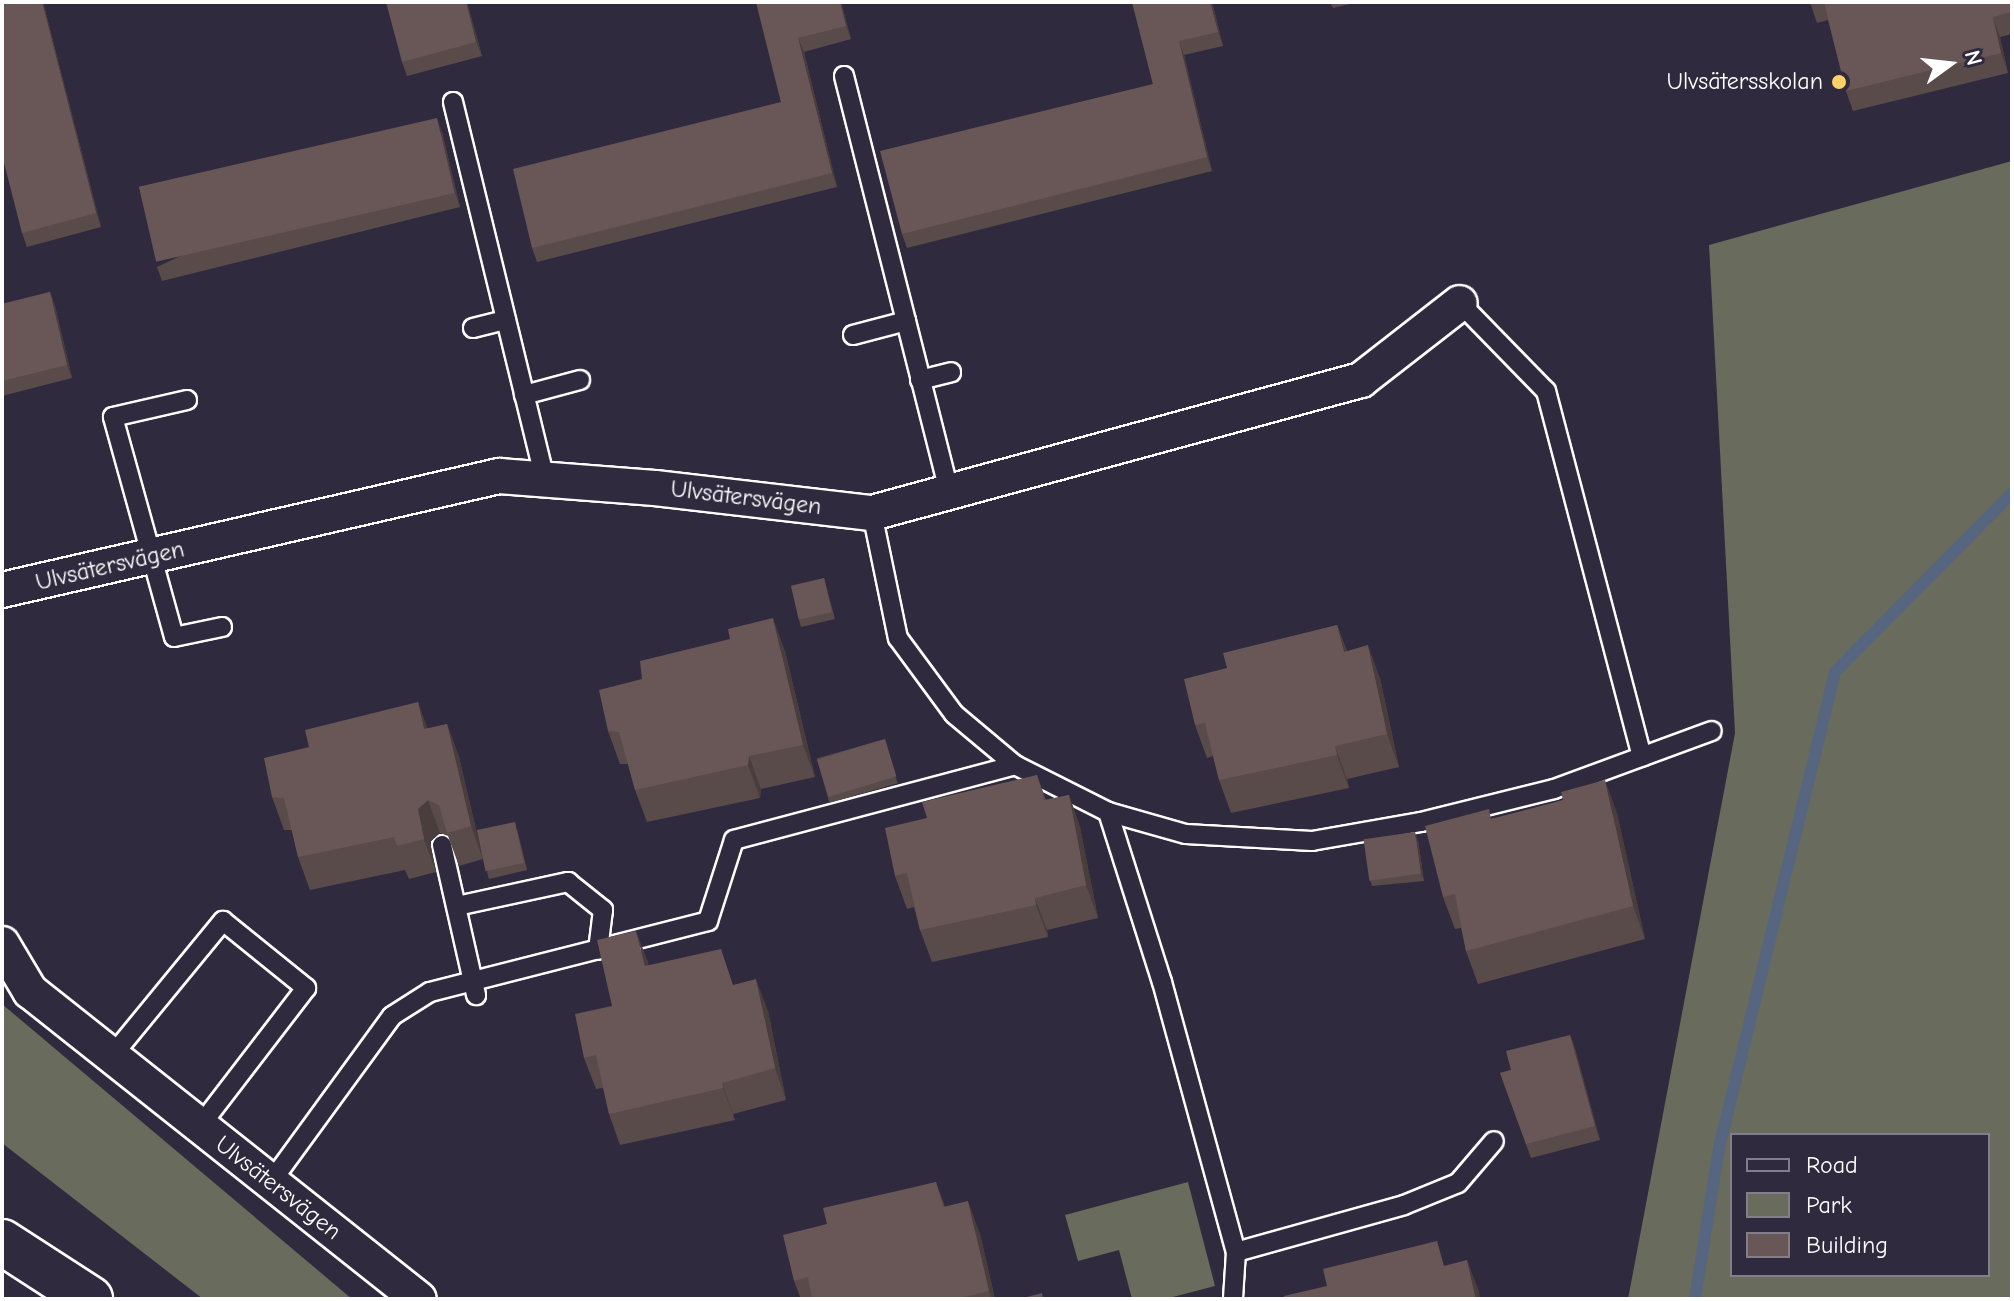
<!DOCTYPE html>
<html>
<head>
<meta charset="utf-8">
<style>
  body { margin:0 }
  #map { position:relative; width:2014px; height:1301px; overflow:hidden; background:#2f2a3d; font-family:"Comic Neue",sans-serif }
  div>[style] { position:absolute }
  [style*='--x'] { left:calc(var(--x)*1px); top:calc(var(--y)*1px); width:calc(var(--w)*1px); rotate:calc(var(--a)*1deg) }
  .green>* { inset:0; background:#696b5c }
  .stream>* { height:12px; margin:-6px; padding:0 6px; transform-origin:6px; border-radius:6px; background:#566680 }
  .roads { filter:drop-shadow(2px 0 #fff) drop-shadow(-2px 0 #fff) drop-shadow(0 2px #fff) drop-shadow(0 -2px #fff) }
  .lane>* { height:18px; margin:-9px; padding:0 9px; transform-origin:9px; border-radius:9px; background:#2f2a3d }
  .street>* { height:34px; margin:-17px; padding:0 17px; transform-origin:17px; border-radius:17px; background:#2f2a3d }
  .secondary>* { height:44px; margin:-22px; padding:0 22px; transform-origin:22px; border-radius:22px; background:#2f2a3d }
  .wall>* { inset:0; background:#5a4b4b; transform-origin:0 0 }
  .shaded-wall>* { inset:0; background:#4a3d3d }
  .building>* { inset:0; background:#695757; transform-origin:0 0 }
  .dots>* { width:22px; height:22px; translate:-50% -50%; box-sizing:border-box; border:4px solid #2f2a3d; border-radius:50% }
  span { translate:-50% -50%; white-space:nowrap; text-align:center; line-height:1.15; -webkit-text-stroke:6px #2f2a3d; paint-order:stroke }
  .poi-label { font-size:24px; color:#fff }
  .right { translate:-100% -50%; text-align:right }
  .street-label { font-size:24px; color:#fff }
  .frame { position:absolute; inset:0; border:4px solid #fff; pointer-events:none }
  .legend { position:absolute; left:1730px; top:1133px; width:260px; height:144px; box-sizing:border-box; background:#2f2a3d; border:2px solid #827f8b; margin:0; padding:10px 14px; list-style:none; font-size:24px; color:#fff }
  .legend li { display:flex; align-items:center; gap:16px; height:40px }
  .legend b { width:40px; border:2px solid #827f8b }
  .north { position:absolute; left:1910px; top:24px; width:80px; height:80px; -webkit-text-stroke:6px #2f2a3d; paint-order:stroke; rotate:75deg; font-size:22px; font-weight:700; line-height:32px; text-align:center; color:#fff }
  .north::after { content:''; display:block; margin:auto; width:28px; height:36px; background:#fff; clip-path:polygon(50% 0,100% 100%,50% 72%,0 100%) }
</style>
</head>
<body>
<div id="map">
  <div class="green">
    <div style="clip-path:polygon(evenodd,2012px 161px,2012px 1299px,1628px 1299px,1735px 733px,1709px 245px,2012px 161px,1732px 1135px,1988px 1135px,1988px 1275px,1732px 1275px,1732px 1135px)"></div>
    <div style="clip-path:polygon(2px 1004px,352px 1299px,203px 1299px,2px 1143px)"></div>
    <div style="clip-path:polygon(1188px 1182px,1215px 1286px,1165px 1299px,1132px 1299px,1119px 1250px,1078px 1261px,1065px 1215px)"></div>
  </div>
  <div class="stream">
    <div style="--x:1695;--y:1299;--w:153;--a:-81"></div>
    <div style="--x:1719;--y:1148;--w:490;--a:-76.3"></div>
    <div style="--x:1835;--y:672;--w:252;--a:-45.3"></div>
  </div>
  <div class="roads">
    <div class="lane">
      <div style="--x:844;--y:76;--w:432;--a:75.8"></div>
      <div style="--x:453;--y:102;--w:389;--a:76.3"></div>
      <div style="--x:1460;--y:303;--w:123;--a:45.7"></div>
      <div style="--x:1546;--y:391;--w:378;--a:75.3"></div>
      <div style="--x:473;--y:328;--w:34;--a:-14"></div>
      <div style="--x:853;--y:335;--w:55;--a:-14.8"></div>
      <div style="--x:920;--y:380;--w:32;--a:-14"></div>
      <div style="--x:524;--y:395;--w:58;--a:-15"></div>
      <div style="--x:187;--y:400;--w:76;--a:167.1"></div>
      <div style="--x:113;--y:417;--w:228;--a:74.5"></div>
      <div style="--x:174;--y:637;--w:49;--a:-11.8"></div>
      <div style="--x:872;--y:513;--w:128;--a:78.3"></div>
      <div style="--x:898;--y:638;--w:94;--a:53.6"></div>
      <div style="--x:954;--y:714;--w:80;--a:39.9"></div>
      <div style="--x:1015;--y:765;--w:104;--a:26.8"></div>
      <div style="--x:1108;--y:812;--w:81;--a:15.8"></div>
      <div style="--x:1186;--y:834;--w:126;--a:3.2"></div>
      <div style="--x:1312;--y:841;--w:111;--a:-9.9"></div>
      <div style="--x:1421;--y:822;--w:137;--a:-13.9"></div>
      <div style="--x:1554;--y:789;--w:168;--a:-20.2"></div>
      <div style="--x:1108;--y:812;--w:178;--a:72.4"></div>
      <div style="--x:1162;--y:982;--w:280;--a:74.7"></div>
      <div style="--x:1236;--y:1252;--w:47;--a:93.7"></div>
      <div style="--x:442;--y:845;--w:154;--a:77.2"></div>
      <div style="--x:457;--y:906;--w:114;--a:-12.2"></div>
      <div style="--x:568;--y:882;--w:45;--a:38.7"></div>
      <div style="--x:603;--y:910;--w:40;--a:97.1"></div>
      <div style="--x:112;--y:1056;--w:175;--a:-50.6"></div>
      <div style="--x:223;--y:921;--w:107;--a:38.9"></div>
      <div style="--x:306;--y:988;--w:174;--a:127.5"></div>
      <div style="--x:271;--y:1182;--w:205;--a:-53.9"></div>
      <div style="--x:392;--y:1016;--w:45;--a:-32.3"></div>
      <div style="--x:430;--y:992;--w:287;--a:-14.3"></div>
      <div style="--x:708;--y:921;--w:85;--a:-72.2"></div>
      <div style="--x:734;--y:840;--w:291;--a:-14.9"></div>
      <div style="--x:1236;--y:1252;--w:174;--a:-15.6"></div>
      <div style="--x:1404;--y:1205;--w:58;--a:-22.2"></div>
      <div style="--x:1458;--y:1183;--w:55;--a:-49.4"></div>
    </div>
    <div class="street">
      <div style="--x:2;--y:590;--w:510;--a:-12.92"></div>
      <div style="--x:499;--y:476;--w:156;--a:4.4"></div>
      <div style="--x:655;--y:488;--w:218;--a:6.6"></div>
      <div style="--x:872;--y:513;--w:507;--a:-15.22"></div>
      <div style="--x:1361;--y:380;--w:125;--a:-37.9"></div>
      <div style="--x:2;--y:944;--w:55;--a:59.2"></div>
      <div style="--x:30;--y:991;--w:496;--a:38.4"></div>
    </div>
    <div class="secondary">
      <div style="--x:2;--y:1242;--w:105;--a:32.9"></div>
    </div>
  </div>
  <div class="wall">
    <div style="clip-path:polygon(43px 2px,101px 227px,27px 247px,22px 233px)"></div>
    <div style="clip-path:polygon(467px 2px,482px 56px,407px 76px,402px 62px)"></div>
    <div style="clip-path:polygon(756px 2px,841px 2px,851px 39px,804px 52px,837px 187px,537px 262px,532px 248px,781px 102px)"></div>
    <div style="clip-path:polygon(1132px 2px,1212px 2px,1223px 46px,1184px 55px,1212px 171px,907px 248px,902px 234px,1153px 84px)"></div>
    <div style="clip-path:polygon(1330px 2px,1358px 2px,1333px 8px)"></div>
    <div style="clip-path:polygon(1810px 2px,2012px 2px,2012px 34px,2000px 37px,2008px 73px,1853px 111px,1846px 91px,1828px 20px,1817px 23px)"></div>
    <div style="clip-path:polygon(442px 132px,460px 207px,162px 281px,157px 267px)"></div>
    <div style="clip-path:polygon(50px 292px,55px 306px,72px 378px,2px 396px,2px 304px)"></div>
    <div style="clip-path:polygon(824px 578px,835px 619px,801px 627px,799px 620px)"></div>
    <div style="clip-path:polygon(1337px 625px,1347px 651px,1380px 678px,1399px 767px,1347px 779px,1349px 788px,1231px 813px,1219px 780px,1213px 756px,1207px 758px,1195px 725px,1227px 668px)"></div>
    <div style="clip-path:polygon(785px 651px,815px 777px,761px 789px,760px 798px,647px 822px,635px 790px,628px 764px,620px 764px,608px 731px)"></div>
    <div style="clip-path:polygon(418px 702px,427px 729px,447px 724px,459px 757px,483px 859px,459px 866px,448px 836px,440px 833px,430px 842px,436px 872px,409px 879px,405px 870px,310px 890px,298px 857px,292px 830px,284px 830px,272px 797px)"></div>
    <div style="left:885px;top:739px;width:46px;height:71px;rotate:74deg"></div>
    <div style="clip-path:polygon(1037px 775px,1046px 800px,1069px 795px,1080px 827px,1098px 918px,1047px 930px,1048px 937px,932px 962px,920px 930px,914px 907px,907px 909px,895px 876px,927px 818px)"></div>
    <div style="clip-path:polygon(1617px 813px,1645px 939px,1478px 984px,1466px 951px,1461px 928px,1455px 929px,1443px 897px,1492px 818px)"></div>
    <div style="clip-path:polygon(517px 829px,527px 870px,489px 879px,487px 872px)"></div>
    <div style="clip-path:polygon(1418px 840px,1424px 881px,1372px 886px,1370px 879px)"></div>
    <div style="clip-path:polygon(649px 965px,734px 985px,768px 1011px,786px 1100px,733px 1114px,735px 1120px,620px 1145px,609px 1114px,603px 1088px,596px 1089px,584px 1058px,612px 1006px)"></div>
    <div style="clip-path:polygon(1570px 1035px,1575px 1048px,1600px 1140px,1531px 1158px,1500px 1073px,1511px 1070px)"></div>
    <div style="clip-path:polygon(936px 1182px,945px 1207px,980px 1234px,995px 1299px,801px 1299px,794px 1281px,827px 1224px)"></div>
  </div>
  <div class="shaded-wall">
    <div style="clip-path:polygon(42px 2px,43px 2px,101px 227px,96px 213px)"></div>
    <div style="clip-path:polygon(466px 2px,467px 2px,482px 56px,476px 42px)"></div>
    <div style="clip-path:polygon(840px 2px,841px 2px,851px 39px,846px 26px)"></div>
    <div style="clip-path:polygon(1210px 2px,1212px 2px,1223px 46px,1218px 32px)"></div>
    <div style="clip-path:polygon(1993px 17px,2000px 37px,2008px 73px,2001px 53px)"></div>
    <div style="clip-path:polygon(798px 38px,804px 52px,837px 187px,832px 173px)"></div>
    <div style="clip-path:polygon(1179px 41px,1184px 55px,1212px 171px,1207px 157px)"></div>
    <div style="clip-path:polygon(437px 118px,442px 132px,460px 207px,455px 193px)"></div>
    <div style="clip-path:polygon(50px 292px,55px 306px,72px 378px,67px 365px)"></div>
    <div style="clip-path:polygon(773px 618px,785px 651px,815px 777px,803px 745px)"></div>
    <div style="clip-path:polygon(1337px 625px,1349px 658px,1344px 652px)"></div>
    <div style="clip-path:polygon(1368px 645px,1380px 678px,1399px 767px,1387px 734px)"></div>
    <div style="clip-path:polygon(418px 702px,430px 735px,424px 729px)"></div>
    <div style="clip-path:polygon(447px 724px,459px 757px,483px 859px,471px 826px)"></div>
    <div style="clip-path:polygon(1335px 746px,1347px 779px,1349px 788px,1337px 755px)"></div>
    <div style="clip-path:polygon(749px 756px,761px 789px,760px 798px,748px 765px)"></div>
    <div style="clip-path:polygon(1605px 780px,1617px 813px,1645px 939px,1633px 906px)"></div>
    <div style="clip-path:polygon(1069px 795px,1080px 827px,1098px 918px,1086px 885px)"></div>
    <div style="clip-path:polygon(428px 800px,440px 833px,430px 842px,436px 872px,424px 839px,418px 809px)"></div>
    <div style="clip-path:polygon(1415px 832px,1418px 840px,1424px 881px,1421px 874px)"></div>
    <div style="clip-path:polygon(1035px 898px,1047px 930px,1048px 937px,1036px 905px)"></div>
    <div style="clip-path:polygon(636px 931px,648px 962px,656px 998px,645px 966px)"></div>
    <div style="clip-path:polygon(756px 979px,768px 1011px,786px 1100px,775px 1068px)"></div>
    <div style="clip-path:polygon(1570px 1035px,1575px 1048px,1600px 1140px,1595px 1126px)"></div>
    <div style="clip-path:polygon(722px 1083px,733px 1114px,735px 1120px,723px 1088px)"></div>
    <div style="clip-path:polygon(968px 1201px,980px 1234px,995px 1299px,992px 1299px,989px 1291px)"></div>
    <div style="clip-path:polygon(1467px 1260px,1479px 1291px,1480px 1299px,1476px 1299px)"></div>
  </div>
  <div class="building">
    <div style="clip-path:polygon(2px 2px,42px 2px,96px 213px,22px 233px,2px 155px)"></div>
    <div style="clip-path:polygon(386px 2px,466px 2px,476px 42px,402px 62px)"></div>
    <div style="clip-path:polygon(756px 2px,840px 2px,846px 26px,798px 38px,832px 173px,532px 248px,513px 169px,781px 102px)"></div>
    <div style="clip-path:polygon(1132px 2px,1210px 2px,1218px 32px,1179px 41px,1207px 157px,902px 234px,880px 151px,1153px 84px)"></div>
    <div style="clip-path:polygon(1824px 2px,2012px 2px,2012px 12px,1993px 17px,2001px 53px,1846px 91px)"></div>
    <div style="left:437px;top:118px;width:77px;height:306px;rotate:77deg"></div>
    <div style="clip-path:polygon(50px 292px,67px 365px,2px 381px,2px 304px)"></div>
    <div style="left:824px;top:578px;width:35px;height:34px;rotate:77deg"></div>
    <div style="clip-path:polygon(773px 618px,803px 745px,749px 756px,748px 765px,635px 790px,619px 732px,608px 731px,599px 690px,642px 679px,640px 661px,730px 639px,728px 629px)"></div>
    <div style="clip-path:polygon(1337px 625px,1344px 652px,1368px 645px,1387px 734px,1335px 746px,1337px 755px,1219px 780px,1205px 723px,1195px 725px,1184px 679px,1227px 668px,1223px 653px)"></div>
    <div style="clip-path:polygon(418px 702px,424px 729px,447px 724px,471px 826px,447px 833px,439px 805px,428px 800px,418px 809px,424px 839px,397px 846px,394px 837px,298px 857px,284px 798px,272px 797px,264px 758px,309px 747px,305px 730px)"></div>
    <div style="left:885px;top:739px;width:39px;height:71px;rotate:73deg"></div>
    <div style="clip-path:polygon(1037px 775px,1044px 800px,1069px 795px,1086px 885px,1035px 898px,1036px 905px,920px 930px,907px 873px,895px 876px,885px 828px,927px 818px,922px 802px)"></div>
    <div style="clip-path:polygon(1605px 780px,1633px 906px,1466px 951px,1455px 894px,1443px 897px,1425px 826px,1489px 809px,1491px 819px,1563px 800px,1561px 792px)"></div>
    <div style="left:515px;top:822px;width:42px;height:39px;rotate:78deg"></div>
    <div style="left:1415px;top:832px;width:42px;height:52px;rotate:82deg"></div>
    <div style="clip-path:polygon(636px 931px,645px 966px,721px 949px,733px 985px,756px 979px,775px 1068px,722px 1083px,723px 1088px,609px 1114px,596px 1055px,584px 1058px,575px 1014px,612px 1006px,597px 940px)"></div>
    <div style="clip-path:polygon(1570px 1035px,1595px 1126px,1526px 1144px,1500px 1073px,1511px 1070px,1506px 1051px)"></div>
    <div style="clip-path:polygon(936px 1182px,943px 1207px,968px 1201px,989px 1291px,956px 1299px,812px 1299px,808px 1277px,794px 1281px,783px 1235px,827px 1224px,823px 1208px)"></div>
    <div style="clip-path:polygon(1437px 1241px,1444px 1266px,1467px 1260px,1476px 1299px,1285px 1299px,1284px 1296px,1327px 1286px,1323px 1269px)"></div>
    <div style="clip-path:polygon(1042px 1293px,1043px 1299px,1019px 1299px)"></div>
  </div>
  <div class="dots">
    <div style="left:1839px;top:82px;background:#ffd166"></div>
  </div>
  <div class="poi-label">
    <span class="right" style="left:1823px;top:82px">Ulvsätersskolan</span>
  </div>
  <div class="street-label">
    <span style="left:746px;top:498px;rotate:7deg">Ulvsätersvägen</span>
    <span style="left:110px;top:566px;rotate:-13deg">Ulvsätersvägen</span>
    <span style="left:278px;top:1188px;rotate:38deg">Ulvsätersvägen</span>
  </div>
  <div class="frame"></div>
  <ul class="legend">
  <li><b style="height:10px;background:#2f2a3d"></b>Road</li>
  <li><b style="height:22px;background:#696b5c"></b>Park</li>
  <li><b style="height:22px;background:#695757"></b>Building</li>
  </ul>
  <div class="north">N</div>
</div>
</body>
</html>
